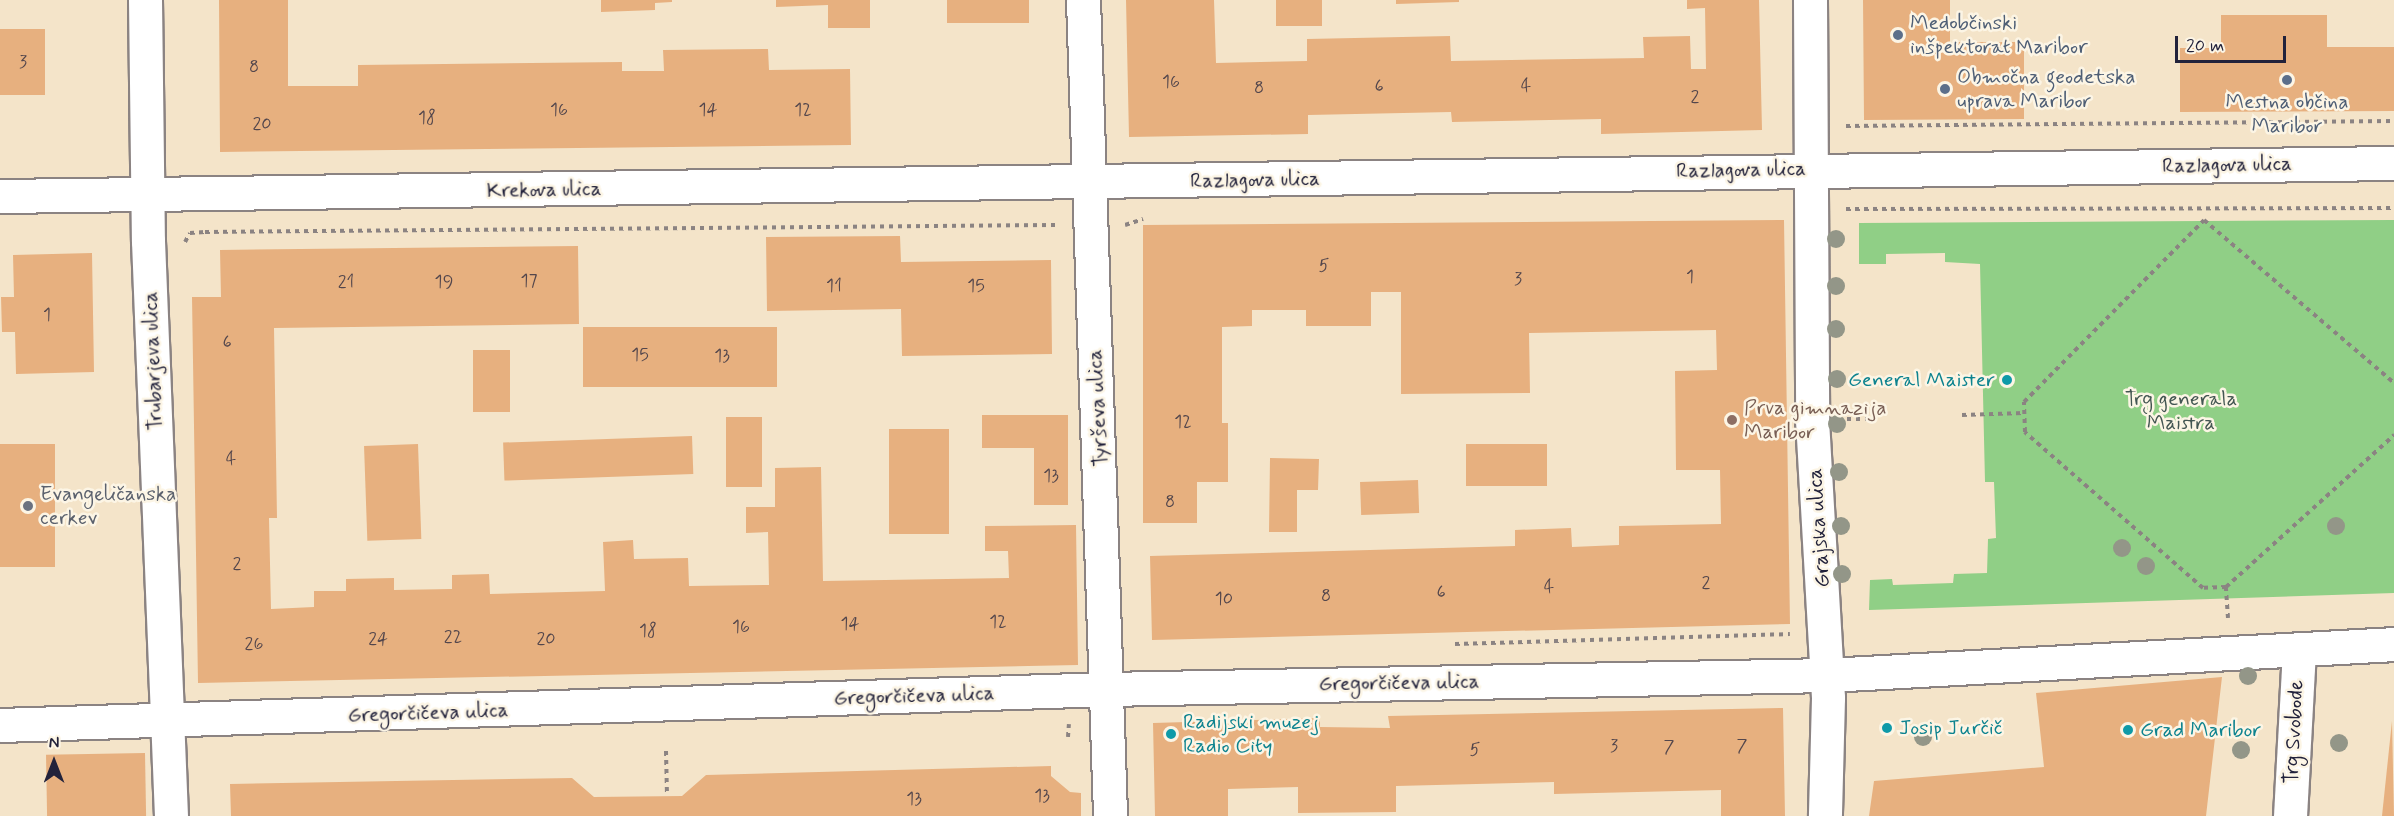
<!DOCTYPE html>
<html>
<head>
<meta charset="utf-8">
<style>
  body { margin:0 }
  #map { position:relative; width:2394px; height:816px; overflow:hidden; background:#f4e4c9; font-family:Mynerve,sans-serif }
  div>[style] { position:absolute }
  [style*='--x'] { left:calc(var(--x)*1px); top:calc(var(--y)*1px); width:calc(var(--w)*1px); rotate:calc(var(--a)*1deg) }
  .green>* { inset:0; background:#90cf86 }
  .building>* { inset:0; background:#e7b07f; transform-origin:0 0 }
  .path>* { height:4px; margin-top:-2px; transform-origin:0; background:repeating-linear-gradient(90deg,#8b8382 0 4.5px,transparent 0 9px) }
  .roads { filter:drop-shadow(2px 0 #8b8382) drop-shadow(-2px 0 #8b8382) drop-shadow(0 2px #8b8382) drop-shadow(0 -2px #8b8382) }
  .street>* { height:33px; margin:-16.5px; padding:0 16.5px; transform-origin:16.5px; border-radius:16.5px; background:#fff }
  .secondary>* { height:33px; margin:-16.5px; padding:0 16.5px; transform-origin:16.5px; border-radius:16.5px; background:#fff }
  .trees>* { width:18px; height:18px; margin:-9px; border-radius:50%; background:#939688 }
  .dots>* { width:16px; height:16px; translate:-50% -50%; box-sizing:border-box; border:3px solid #fcf5e5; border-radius:50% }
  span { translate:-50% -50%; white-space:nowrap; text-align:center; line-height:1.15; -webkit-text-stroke:5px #fcf5e5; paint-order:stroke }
  .number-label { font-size:18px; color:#53464c }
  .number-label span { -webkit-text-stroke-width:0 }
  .service-label { font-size:21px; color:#4e5e75 }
  .left { translate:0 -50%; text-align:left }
  .street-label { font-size:21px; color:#22223b }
  .culture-label { font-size:21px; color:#0d838f }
  .right { translate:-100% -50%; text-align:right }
  .park-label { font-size:21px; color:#435652 }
  .education-label { font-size:21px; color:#785e54 }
  .worship-label { font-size:21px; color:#5b616d }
  .north { position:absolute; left:24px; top:732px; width:60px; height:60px; -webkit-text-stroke:4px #fcf5e5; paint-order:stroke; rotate:0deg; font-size:16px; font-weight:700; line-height:24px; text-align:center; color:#22223b }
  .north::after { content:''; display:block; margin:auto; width:21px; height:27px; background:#22223b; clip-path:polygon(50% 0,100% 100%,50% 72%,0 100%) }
  .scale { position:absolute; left:2175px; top:36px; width:111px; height:27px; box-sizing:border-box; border:3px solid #22223b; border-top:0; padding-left:8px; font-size:18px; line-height:21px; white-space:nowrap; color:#22223b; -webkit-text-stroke:4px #fcf5e5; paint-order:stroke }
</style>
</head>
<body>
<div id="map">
  <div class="green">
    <div style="clip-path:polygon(2394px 220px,2394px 593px,1869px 610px,1870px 580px,1892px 579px,1893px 585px,1953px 583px,1954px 574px,1987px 573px,1988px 539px,1996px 538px,1994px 482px,1985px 482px,1980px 264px,1945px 262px,1945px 253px,1886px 254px,1886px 264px,1859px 264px,1859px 223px)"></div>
  </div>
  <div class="building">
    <div style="clip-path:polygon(219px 0,288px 0,288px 86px,358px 86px,358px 65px,622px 62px,622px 71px,664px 71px,663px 50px,768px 49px,769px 70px,850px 69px,851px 145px,220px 152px)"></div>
    <div style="clip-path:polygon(601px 0,672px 0,672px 2px,655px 3px,655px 10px,601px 12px)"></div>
    <div style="clip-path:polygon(776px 0,870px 0,870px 28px,828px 28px,828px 5px,776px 7px)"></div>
    <div style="left:947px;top:0;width:82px;height:23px"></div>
    <div style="clip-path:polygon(1126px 0,1214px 0,1216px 63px,1307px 61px,1307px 39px,1450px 36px,1451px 61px,1644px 58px,1643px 37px,1690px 36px,1691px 69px,1706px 69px,1705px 8px,1687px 9px,1687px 0,1759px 0,1762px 130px,1601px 134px,1601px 119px,1452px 122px,1451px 112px,1308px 115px,1308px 134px,1129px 137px)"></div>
    <div style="left:1276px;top:0;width:46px;height:26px"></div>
    <div style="clip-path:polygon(1396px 0,1459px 0,1459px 2px,1396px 4px)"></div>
    <div style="clip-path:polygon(1863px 0,1950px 0,1950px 42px,2024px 42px,2024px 119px,1864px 120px)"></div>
    <div style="clip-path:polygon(2221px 15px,2327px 15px,2327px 47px,2394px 47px,2394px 111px,2180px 112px,2180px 48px,2221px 48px)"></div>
    <div style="left:0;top:29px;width:45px;height:66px"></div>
    <div style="clip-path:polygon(1784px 220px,1790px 624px,1152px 640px,1150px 556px,1515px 546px,1515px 530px,1571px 528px,1572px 547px,1619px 545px,1619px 526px,1721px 524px,1720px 470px,1676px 470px,1675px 371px,1717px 370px,1716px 330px,1529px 333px,1530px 393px,1401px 394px,1401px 292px,1371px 292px,1371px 326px,1306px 326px,1306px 310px,1252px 310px,1252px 326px,1222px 327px,1222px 423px,1228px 423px,1228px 482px,1197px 482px,1197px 523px,1143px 523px,1143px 225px)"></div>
    <div style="clip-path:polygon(900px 236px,901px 262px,1051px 260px,1052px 354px,902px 356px,901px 309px,767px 311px,766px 237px)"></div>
    <div style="clip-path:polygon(578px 246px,579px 324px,274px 328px,277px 518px,269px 518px,271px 609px,314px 607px,314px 591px,346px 591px,346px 579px,394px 578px,394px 590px,452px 589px,452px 575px,489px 574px,490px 594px,605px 591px,603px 542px,633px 540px,634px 559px,688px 558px,689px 586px,769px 585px,768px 532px,746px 533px,746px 507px,775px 507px,775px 468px,821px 467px,823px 581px,1009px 578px,1008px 551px,985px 551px,985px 526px,1076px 525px,1078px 665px,198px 683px,192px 297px,221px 297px,220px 250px)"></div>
    <div style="clip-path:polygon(92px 253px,94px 372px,16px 374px,15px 332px,2px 332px,1px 297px,14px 297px,13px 255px)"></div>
    <div style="left:777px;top:327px;width:60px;height:194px;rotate:90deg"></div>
    <div style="left:473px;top:350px;width:37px;height:62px"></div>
    <div style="clip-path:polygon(982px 415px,1068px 415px,1068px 505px,1034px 505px,1034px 448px,982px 448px)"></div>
    <div style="left:762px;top:417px;width:70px;height:36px;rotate:90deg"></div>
    <div style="left:889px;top:429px;width:60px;height:105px"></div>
    <div style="left:692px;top:436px;width:38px;height:189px;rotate:88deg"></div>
    <div style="left:55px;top:444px;width:123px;height:55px;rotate:90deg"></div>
    <div style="left:418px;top:444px;width:95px;height:54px;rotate:88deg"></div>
    <div style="left:1547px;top:444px;width:42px;height:81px;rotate:90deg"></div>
    <div style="clip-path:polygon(1270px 458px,1319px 459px,1318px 490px,1297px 490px,1297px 532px,1269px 532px)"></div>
    <div style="left:1418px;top:480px;width:33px;height:58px;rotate:88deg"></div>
    <div style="clip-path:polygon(2222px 677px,2206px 816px,1869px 816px,1874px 781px,2044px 767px,2036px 693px)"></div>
    <div style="clip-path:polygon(1783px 708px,1785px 816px,1721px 816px,1721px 790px,1554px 794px,1554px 782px,1396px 786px,1396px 812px,1298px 813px,1298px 787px,1228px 789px,1228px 816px,1155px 816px,1153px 723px,1320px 718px,1320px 727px,1390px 728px,1388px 716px)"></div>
    <div style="clip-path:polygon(2392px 721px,2394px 816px,2382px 816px)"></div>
    <div style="left:145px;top:753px;width:63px;height:99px;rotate:89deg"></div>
    <div style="clip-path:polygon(1051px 766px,1051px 776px,1070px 792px,1081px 793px,1081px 816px,231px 816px,230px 784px,572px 778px,594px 797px,682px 796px,706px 775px)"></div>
  </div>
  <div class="path">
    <div style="--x:1846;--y:126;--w:548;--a:-0.52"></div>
    <div style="--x:1846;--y:209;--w:548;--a:-0.1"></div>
    <div style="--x:1125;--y:225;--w:19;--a:-18"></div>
    <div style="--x:185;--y:242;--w:10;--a:-61"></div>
    <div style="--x:190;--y:233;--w:15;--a:-4"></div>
    <div style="--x:205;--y:232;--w:851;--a:-0.47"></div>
    <div style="--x:1962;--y:415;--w:62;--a:-1.8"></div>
    <div style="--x:1847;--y:419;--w:20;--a:0"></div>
    <div style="--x:2226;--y:587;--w:227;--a:-42.1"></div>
    <div style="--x:2228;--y:618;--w:31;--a:-94"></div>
    <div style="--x:2226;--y:587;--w:23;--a:178"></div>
    <div style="--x:2203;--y:588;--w:237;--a:-138.8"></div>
    <div style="--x:2025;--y:432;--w:30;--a:-92"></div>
    <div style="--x:2024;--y:402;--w:256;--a:-45.3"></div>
    <div style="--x:2204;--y:220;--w:250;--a:40.6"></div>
    <div style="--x:1455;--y:644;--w:335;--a:-1.7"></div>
    <div style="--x:1068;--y:737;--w:13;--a:-86"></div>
    <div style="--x:666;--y:751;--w:45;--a:88.7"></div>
  </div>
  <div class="roads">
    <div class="street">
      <div style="--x:145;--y:0;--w:241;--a:89.3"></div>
      <div style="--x:148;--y:241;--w:575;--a:87.71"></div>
      <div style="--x:1083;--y:0;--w:816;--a:88.1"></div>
      <div style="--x:1810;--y:0;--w:420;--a:89.7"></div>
      <div style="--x:1812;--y:420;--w:278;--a:86.7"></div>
      <div style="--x:1828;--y:698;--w:118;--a:91.5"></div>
      <div style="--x:0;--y:725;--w:1107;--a:-1.86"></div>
      <div style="--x:1106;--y:689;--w:722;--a:-1.11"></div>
      <div style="--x:1828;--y:675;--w:567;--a:-3.13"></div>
      <div style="--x:2290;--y:816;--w:167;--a:-86.9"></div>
    </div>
    <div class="secondary">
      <div style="--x:0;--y:196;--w:2394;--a:-0.79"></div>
    </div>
  </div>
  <div class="trees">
    <div style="left:1836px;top:239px"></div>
    <div style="left:1836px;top:286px"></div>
    <div style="left:1836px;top:329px"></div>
    <div style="left:1837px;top:379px"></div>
    <div style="left:1837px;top:424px"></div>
    <div style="left:1839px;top:472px"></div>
    <div style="left:1841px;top:526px"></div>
    <div style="left:2336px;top:526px"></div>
    <div style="left:2122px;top:548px"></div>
    <div style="left:2146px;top:566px"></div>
    <div style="left:1842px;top:574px"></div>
    <div style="left:2248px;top:676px"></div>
    <div style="left:1923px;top:737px"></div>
    <div style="left:2339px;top:743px"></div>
    <div style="left:2241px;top:750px"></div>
  </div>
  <div class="dots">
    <div style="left:1898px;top:35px;background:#5c6f8a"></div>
    <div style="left:2287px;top:80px;background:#5c6f8a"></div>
    <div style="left:1945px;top:89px;background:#5c6f8a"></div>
    <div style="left:2007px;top:380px;background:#0f9aa8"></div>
    <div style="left:1732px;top:420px;background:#8d6e63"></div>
    <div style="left:28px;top:506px;background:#6b7280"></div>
    <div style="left:1887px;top:728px;background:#0f9aa8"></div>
    <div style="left:2128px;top:730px;background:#0f9aa8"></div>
    <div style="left:1171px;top:734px;background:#0f9aa8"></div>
  </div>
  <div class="number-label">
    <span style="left:23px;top:62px">3</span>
    <span style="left:254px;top:67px">8</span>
    <span style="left:1171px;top:82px">16</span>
    <span style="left:1379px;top:86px">6</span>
    <span style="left:1526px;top:86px">4</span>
    <span style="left:1259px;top:88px">8</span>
    <span style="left:1695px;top:97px">2</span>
    <span style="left:559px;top:110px">16</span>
    <span style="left:708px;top:110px">14</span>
    <span style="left:803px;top:110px">12</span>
    <span style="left:427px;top:118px">18</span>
    <span style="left:262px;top:124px">20</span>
    <span style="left:1324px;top:266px">5</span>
    <span style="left:1690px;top:277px">1</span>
    <span style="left:1518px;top:279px">3</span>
    <span style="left:529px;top:281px">17</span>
    <span style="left:346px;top:282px">21</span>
    <span style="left:444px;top:282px">19</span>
    <span style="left:834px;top:286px">11</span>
    <span style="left:976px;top:286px">15</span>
    <span style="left:47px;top:315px">1</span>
    <span style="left:227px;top:342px">6</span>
    <span style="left:640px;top:355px">15</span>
    <span style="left:722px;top:356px">13</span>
    <span style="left:1183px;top:422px">12</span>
    <span style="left:231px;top:459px">4</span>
    <span style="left:1051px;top:476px">13</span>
    <span style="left:1170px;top:502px">8</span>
    <span style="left:237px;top:564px">2</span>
    <span style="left:1706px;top:583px">2</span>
    <span style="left:1549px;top:587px">4</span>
    <span style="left:1441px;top:592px">6</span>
    <span style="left:1326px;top:596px">8</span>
    <span style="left:1224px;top:599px">10</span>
    <span style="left:998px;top:622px">12</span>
    <span style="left:850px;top:624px">14</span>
    <span style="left:741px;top:627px">16</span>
    <span style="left:648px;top:631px">18</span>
    <span style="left:453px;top:637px">22</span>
    <span style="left:378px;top:639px">24</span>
    <span style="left:546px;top:639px">20</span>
    <span style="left:254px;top:644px">26</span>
    <span style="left:1614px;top:746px">3</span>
    <span style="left:1742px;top:746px">7</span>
    <span style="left:1669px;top:747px">7</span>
    <span style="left:1475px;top:750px">5</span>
    <span style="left:1042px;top:796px">13</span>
    <span style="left:914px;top:799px">13</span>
  </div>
  <div class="service-label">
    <span class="left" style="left:1910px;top:35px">Medobčinski<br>inšpektorat Maribor</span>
    <span class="left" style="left:1957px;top:89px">Območna geodetska<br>uprava Maribor</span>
    <span style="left:2287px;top:114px">Mestna občina<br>Maribor</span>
  </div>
  <div class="street-label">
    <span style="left:2227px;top:165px;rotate:-1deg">Razlagova ulica</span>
    <span style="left:1741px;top:170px;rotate:-1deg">Razlagova ulica</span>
    <span style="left:1255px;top:180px;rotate:-1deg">Razlagova ulica</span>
    <span style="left:544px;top:190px;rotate:-1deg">Krekova ulica</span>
    <span style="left:153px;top:361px;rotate:-92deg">Trubarjeva ulica</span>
    <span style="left:1098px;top:408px;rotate:-93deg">Tyrševa ulica</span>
    <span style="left:1819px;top:528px;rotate:-94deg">Grajska ulica</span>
    <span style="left:1399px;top:683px;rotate:-1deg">Gregorčičeva ulica</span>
    <span style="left:914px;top:696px;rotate:-2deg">Gregorčičeva ulica</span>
    <span style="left:428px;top:713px;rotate:-2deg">Gregorčičeva ulica</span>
    <span style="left:2294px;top:732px;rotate:-87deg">Trg Svobode</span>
  </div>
  <div class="culture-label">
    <span class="right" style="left:1995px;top:380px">General Maister</span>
    <span class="left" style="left:1183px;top:734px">Radijski muzej<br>Radio City</span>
    <span class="left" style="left:1899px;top:728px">Josip Jurčič</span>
    <span class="left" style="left:2140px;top:730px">Grad Maribor</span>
  </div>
  <div class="park-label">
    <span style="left:2181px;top:411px">Trg generala<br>Maistra</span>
  </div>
  <div class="education-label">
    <span class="left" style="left:1744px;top:420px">Prva gimnazija<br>Maribor</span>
  </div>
  <div class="worship-label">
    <span class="left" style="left:40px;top:506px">Evangeličanska<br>cerkev</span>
  </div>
  <div class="north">N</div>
  <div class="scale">20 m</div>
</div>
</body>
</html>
